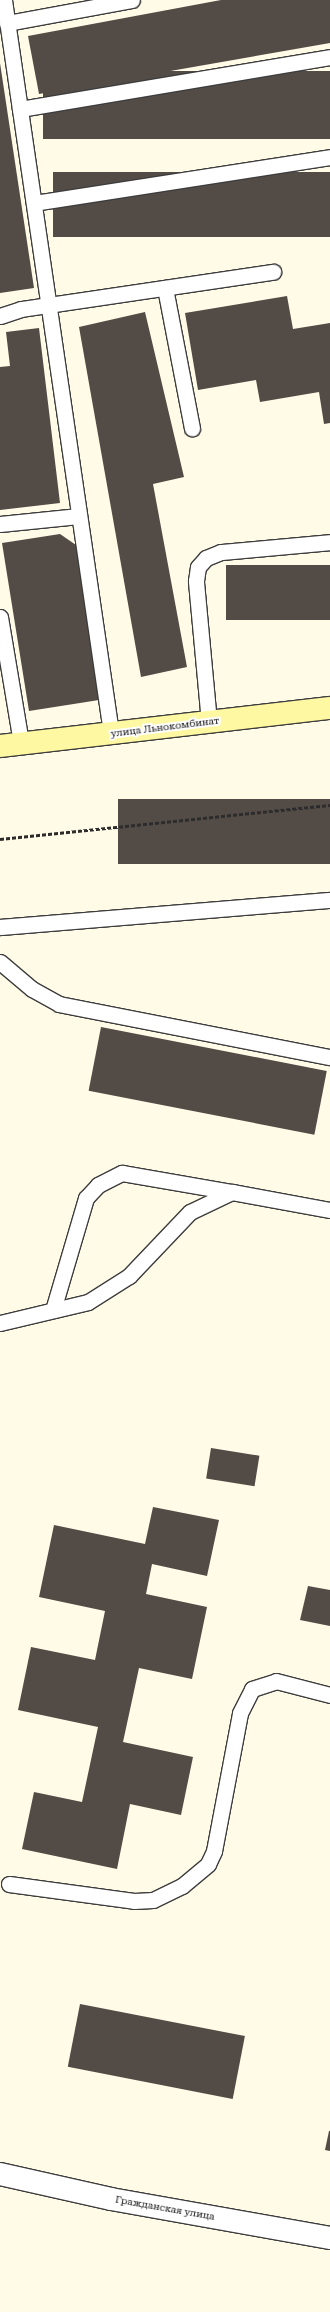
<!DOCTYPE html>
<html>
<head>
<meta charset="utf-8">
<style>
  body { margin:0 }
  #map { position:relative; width:330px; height:2312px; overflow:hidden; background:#fffbe7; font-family:"Roboto Serif",serif }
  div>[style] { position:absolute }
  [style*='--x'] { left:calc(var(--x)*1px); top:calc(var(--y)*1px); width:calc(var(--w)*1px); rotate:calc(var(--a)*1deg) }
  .building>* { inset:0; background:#534b46; transform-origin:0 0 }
  .path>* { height:2.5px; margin-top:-1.25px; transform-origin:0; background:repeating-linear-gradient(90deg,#2c2c2c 0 4px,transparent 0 6px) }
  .roads { filter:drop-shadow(1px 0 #3d3d3d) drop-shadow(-1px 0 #3d3d3d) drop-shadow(0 1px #3d3d3d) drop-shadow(0 -1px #3d3d3d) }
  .lane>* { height:15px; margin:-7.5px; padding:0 7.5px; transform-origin:7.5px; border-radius:7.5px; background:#fff }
  .street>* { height:22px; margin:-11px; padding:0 11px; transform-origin:11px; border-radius:11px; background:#fff }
  .secondary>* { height:22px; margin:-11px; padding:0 11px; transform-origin:11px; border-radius:11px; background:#fff8a2 }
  span { translate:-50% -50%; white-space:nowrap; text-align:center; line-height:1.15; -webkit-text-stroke:4px #fff; paint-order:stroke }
  .street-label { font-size:10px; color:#0a0a0a }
</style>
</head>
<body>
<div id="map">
  <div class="building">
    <div style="clip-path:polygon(221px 0,330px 0,330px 43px,39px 94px,28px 36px)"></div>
    <div style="clip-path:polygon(0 63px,34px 288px,0 293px)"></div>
    <div style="left:330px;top:71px;width:68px;height:287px;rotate:90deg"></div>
    <div style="left:330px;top:172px;width:65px;height:277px;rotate:90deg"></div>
    <div style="clip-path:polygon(287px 296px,293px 329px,330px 323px,330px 423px,324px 424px,319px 392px,260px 402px,256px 380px,198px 390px,185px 313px)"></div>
    <div style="clip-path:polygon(145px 312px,184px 477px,153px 484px,187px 667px,141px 677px,79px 327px)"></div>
    <div style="clip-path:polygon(39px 328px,60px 503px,0 510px,0 367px,10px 366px,6px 332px)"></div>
    <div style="clip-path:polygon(60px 534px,76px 545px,99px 700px,29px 711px,2px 543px)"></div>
    <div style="left:330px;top:565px;width:55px;height:104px;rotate:90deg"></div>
    <div style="left:330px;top:799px;width:65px;height:212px;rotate:90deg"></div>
    <div style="left:101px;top:1027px;width:230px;height:65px;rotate:11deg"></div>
    <div style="left:211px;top:1448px;width:49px;height:31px;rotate:9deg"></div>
    <div style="clip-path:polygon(153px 1507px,219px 1520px,207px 1576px,152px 1564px,146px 1594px,207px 1607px,192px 1679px,139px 1668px,123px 1742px,193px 1757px,181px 1815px,130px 1804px,117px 1869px,22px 1849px,34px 1792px,82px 1802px,98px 1727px,18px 1710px,31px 1647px,95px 1660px,105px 1611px,39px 1597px,54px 1525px,145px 1544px)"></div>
    <div style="clip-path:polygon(308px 1586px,330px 1590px,330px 1626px,300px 1620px)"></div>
    <div style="left:80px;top:2004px;width:168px;height:64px;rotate:11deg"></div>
    <div style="clip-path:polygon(329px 2131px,330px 2131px,330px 2151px,325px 2150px)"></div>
  </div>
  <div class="path">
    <div style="--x:0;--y:839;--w:332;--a:-5.9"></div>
  </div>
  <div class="roads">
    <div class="lane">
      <div style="--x:4;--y:0;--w:741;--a:81.69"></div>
      <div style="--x:7;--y:23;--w:127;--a:-10.4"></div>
      <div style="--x:20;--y:109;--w:314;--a:-9.5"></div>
      <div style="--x:34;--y:203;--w:300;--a:-8.8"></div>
      <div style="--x:165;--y:288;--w:143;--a:79.1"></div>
      <div style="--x:0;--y:316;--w:22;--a:-18"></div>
      <div style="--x:21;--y:309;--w:255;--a:-8.4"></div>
      <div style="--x:0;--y:524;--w:79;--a:-5.8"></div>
      <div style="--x:0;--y:617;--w:128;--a:80.5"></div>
      <div style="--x:209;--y:722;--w:142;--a:-95.3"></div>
      <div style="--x:196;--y:581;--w:14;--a:-82"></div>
      <div style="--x:198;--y:567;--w:12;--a:-48"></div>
      <div style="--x:206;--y:558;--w:16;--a:-22"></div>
      <div style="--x:221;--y:552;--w:109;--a:-5.2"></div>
      <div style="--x:0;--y:927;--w:331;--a:-4.7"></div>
      <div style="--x:0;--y:962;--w:42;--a:40.2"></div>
      <div style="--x:32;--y:989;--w:31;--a:29"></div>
      <div style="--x:59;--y:1004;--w:276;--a:11.1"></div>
      <div style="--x:53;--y:1310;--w:117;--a:-73.6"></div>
      <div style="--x:86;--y:1198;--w:18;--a:-47"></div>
      <div style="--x:98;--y:1185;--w:27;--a:-27"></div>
      <div style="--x:122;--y:1173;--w:112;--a:9.8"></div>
      <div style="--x:0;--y:1323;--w:90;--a:-13.4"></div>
      <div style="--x:88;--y:1302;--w:49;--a:-32.4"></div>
      <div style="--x:129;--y:1276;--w:88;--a:-46.4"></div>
      <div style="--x:190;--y:1212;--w:47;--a:-25.5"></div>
      <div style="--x:232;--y:1192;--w:100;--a:10.4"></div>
      <div style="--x:9;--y:1884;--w:126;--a:7.7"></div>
      <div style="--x:134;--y:1901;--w:19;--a:-3"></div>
      <div style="--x:153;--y:1900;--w:32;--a:-26"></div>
      <div style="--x:182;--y:1886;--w:34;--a:-40"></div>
      <div style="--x:208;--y:1864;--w:14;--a:-65"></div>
      <div style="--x:214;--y:1851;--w:140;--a:-79.3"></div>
      <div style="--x:240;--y:1713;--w:27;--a:-63"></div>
      <div style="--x:252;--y:1689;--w:25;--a:-18"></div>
      <div style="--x:276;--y:1681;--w:56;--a:14.5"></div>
    </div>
    <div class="street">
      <div style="--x:0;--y:2174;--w:114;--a:12.7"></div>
      <div style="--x:111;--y:2199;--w:222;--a:10.1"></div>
    </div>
    <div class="secondary">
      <div style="--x:0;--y:746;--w:332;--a:-6.6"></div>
    </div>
  </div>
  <div class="street-label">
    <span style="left:165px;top:727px;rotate:-7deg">улица Льнокомбинат</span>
    <span style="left:165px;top:2208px;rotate:10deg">Гражданская улица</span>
  </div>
</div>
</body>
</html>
